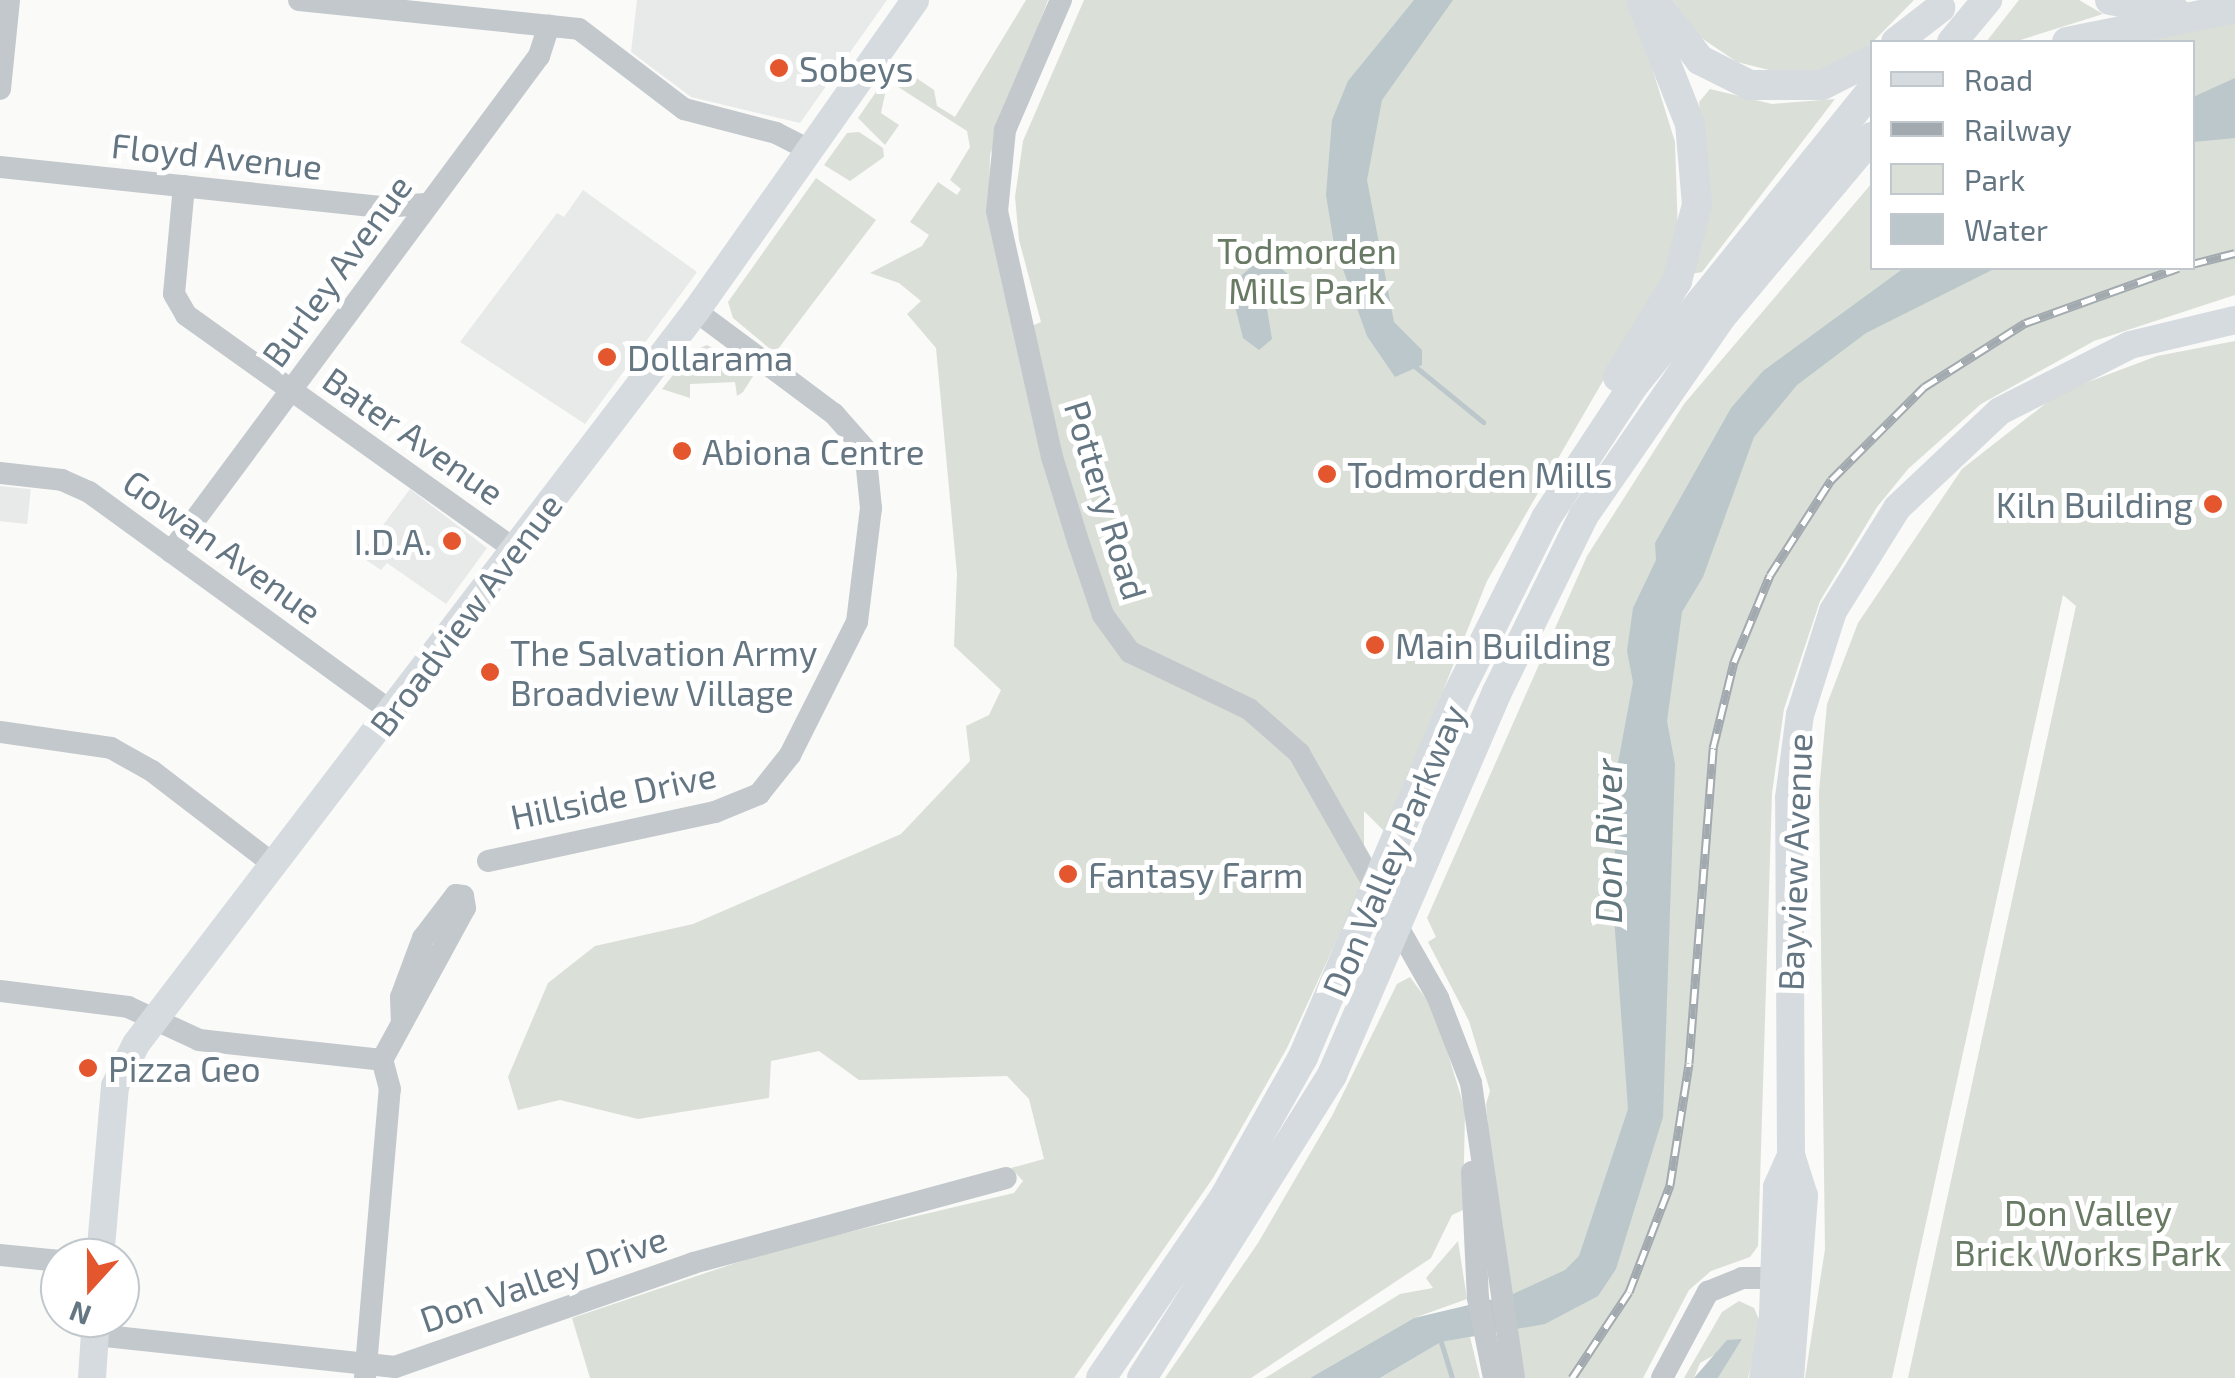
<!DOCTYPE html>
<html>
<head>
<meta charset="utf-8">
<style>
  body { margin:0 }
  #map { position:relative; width:2235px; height:1378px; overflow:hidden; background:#fafaf8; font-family:"Exo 2",sans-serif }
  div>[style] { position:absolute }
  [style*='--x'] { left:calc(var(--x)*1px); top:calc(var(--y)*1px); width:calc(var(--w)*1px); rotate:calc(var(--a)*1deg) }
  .built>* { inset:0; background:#e8e9e9; transform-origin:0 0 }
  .green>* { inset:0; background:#dadfd7 }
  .water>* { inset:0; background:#bbc7cb }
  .stream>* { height:5px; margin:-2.5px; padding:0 2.5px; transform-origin:2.5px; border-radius:2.5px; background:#bbc7cb }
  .minor>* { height:22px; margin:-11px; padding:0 11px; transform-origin:11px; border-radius:11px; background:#c3c8cc }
  .major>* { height:28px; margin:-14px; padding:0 14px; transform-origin:14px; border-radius:14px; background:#d6dbdf }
  .highway>* { height:30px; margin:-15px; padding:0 15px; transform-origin:15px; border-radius:15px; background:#d6dbdf }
  .rail>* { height:9px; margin-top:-4.5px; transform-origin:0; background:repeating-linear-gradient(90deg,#fff 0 15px,#a2aab0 0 30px); box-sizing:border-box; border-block:2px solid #a2aab0 }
  .dots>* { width:28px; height:28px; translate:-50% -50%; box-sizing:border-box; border:5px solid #fff; border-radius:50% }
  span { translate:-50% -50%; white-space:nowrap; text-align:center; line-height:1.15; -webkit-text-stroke:10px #fff; paint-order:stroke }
  .poi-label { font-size:35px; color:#657683 }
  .left { translate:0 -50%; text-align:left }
  .right { translate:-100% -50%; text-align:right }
  .street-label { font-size:35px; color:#657683 }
  .park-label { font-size:35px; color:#687a64 }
  .water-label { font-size:38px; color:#60757c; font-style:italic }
  .legend { position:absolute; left:1870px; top:40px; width:325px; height:230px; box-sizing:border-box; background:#fff; border:2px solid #c1c8cd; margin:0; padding:12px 18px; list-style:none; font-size:30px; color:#657683 }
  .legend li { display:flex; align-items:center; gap:20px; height:50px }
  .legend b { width:50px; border:2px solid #c1c8cd }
  .north { position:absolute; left:40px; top:1238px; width:100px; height:100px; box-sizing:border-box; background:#fff; border:2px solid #c1c8cd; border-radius:50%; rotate:201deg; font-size:28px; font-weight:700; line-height:40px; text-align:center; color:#657683 }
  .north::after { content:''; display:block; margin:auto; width:35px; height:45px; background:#e4572e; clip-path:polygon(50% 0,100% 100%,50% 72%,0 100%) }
</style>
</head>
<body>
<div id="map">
  <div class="built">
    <div style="clip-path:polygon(637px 0,887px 0,800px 123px,691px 97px,631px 52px)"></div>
    <div style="clip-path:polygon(583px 190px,697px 272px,585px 424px,460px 342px,557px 213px,564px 217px)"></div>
    <div style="left:0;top:486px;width:31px;height:35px;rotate:6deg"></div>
    <div style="clip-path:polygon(410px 489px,487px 548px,446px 604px,387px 563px,381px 570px,360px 556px)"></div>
  </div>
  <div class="green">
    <div style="clip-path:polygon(1026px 0,1048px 0,990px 155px,989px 216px,1014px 334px,1041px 322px,1019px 240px,1015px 197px,1023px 141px,1084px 0,1631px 0,1675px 142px,1678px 236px,1669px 267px,1487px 581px,1386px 833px,1364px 811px,1364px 881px,1287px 1048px,1213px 1178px,1074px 1378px,590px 1378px,572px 1318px,777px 1249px,1014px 1193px,1023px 1181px,1011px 1168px,1044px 1159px,1029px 1099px,1007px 1076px,859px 1080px,819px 1051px,771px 1061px,769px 1098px,638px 1119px,560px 1100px,518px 1110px,508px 1077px,548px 983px,595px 946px,693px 924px,901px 834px,970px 761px,966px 726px,989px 715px,1001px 690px,954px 646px,957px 574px,936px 348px,907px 314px,921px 301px,899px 283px,870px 273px,922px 246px,929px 235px,910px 222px,938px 182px,957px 195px,961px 189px,950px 180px,970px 147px,967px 131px,892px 83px,894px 78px,902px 84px,909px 73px,934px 90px,937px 106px,955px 117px)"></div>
    <div style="clip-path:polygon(1673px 0,1914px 0,1857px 58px,1820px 70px,1773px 71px,1737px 62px,1700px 37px)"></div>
    <div style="clip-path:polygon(2019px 0,2079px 0,2103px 14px,2014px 42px,1986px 42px)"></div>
    <div style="clip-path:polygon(2235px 20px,2235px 295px,2094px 341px,1981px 404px,1908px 469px,1877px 507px,1820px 601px,1784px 709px,1772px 793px,1758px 1246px,1750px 1257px,1711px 1271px,1689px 1290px,1643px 1378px,1522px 1378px,1499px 1250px,1486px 1104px,1490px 1091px,1469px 1021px,1428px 942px,1436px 937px,1427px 918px,1587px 556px,1684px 404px,1872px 183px,1872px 268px,2192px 268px,2192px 42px,2127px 42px)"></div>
    <div style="clip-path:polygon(878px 89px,885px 94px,881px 113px,899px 125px,885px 145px,858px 118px)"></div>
    <div style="clip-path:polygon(1710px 89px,1772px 104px,1835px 99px,1702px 272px,1691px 274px,1711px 199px,1699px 102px)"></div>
    <div style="clip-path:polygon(859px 132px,883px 148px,884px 157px,850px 181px,824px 165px,847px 133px)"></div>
    <div style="clip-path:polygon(816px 178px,876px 220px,775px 353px,733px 318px,728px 302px)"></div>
    <div style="clip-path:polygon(2235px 341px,2235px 1378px,1908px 1378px,2076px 606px,2063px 595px,1892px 1378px,1805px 1378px,1825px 1249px,1819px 792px,1827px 704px,1858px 623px,1962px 469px,2059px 393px,2157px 356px)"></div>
    <div style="clip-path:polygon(707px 345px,755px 373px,743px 392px,737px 396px,735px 382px,690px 384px,690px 398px,662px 389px,691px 352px)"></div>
    <div style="clip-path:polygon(1410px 977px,1435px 1011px,1465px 1110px,1463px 1210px,1452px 1215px,1431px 1258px,1251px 1378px,1165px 1378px,1258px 1243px,1333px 1114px,1397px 984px)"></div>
    <div style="clip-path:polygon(1458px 1241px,1467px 1299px,1414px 1318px,1310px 1378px,1265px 1378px,1400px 1294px,1433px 1288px,1426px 1278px)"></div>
    <div style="clip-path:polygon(1739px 1301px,1754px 1308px,1761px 1324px,1748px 1378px,1718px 1378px,1741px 1340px,1700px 1363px,1694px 1378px,1684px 1378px,1722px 1312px)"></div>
    <div style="clip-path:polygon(1470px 1337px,1480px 1378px,1380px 1378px,1441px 1342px)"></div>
  </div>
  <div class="water">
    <div style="clip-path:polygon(1414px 0,1453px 0,1382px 100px,1367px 180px,1394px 322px,1422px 350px,1422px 365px,1395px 377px,1367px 336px,1334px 244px,1326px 195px,1332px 120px,1348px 81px)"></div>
    <div style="clip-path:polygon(2235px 78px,2235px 138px,2193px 142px,2193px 97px)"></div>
    <div style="clip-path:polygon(1264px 255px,1288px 274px,1267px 309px,1272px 339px,1259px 350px,1243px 338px,1235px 306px,1241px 276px)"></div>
    <div style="clip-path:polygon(1904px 268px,1996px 268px,1866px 333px,1797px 385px,1754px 437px,1703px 577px,1682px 612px,1667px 721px,1675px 764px,1663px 1117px,1616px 1269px,1598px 1296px,1545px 1324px,1441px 1342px,1380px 1378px,1310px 1378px,1414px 1318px,1511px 1295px,1565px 1270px,1579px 1256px,1628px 1109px,1613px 903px,1618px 763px,1633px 682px,1627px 651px,1633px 608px,1656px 560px,1655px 543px,1731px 408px,1763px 371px)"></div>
    <div style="clip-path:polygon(1742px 1339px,1718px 1378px,1694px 1378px,1727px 1340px)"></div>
  </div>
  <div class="stream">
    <div style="--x:1412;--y:364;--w:92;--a:39.2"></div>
    <div style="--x:1441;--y:1342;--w:38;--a:73"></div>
  </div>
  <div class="minor">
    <div style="--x:299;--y:0;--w:281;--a:5.9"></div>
    <div style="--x:579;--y:29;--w:132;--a:37.3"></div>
    <div style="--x:684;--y:109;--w:95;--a:14.6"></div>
    <div style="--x:776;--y:133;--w:39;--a:27"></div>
    <div style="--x:1061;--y:0;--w:142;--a:113.3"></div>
    <div style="--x:1005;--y:130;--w:81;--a:95.6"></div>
    <div style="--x:997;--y:211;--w:252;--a:77.4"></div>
    <div style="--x:1052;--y:457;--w:91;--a:72.8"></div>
    <div style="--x:1079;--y:544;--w:75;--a:71.3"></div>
    <div style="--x:1103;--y:615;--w:46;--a:53.9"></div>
    <div style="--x:1130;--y:652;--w:132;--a:25.6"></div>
    <div style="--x:1249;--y:709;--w:67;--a:41.3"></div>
    <div style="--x:1299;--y:753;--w:282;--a:60.4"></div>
    <div style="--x:1438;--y:998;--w:91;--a:68.8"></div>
    <div style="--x:1471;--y:1083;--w:298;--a:81.7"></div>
    <div style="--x:0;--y:89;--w:89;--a:-84.2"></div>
    <div style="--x:0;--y:167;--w:383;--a:6"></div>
    <div style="--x:381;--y:207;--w:45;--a:-3.8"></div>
    <div style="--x:184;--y:186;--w:108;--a:95.3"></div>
    <div style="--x:174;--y:294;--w:24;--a:60"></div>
    <div style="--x:186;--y:315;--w:403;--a:35.5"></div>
    <div style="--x:0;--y:473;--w:62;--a:6.4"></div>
    <div style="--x:62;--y:480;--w:30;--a:24"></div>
    <div style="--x:89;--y:492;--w:372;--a:36"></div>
    <div style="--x:171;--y:552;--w:618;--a:-53.43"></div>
    <div style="--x:539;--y:56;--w:32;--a:-72"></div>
    <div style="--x:0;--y:732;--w:112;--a:8.2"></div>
    <div style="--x:111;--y:748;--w:47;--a:29.3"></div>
    <div style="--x:152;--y:771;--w:153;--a:37.5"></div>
    <div style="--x:488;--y:861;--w:232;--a:-12.2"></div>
    <div style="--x:715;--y:812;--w:48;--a:-22.2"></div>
    <div style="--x:759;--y:794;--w:50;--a:-51.5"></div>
    <div style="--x:790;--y:755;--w:149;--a:-63.3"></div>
    <div style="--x:857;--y:622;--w:115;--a:-83"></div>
    <div style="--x:871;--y:508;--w:59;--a:-95.8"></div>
    <div style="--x:865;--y:449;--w:47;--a:-131.5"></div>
    <div style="--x:834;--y:414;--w:172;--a:-143.3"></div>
    <div style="--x:0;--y:991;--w:129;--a:7.1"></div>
    <div style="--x:128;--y:1007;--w:78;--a:24.9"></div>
    <div style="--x:199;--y:1040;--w:184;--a:6.2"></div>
    <div style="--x:382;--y:1060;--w:173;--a:-61.4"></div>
    <div style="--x:465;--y:908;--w:12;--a:-99"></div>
    <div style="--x:463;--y:896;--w:7;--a:-172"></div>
    <div style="--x:456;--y:895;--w:54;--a:127.5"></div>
    <div style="--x:423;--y:938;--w:63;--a:110.4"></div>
    <div style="--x:401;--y:997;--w:23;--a:88"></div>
    <div style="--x:1472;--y:1172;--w:126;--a:87.3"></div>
    <div style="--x:1478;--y:1298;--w:82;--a:78.7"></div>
    <div style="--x:0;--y:1255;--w:60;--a:5.7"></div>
    <div style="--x:96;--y:1335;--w:301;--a:6.1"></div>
    <div style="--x:395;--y:1367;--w:316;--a:-19.2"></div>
    <div style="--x:693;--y:1263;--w:324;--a:-15.2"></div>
    <div style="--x:365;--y:1378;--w:290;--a:-85.1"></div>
    <div style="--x:390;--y:1089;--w:30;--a:-105"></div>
    <div style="--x:1662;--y:1378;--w:98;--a:-61.9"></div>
    <div style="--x:1708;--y:1292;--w:37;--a:-22"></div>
    <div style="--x:1742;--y:1278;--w:46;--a:0"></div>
  </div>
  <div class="major">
    <div style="--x:100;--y:1258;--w:173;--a:-85"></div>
    <div style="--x:115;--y:1086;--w:47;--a:-63.4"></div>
    <div style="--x:136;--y:1044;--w:922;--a:-52.62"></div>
    <div style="--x:696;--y:311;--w:380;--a:-54.8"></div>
    <div style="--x:92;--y:1378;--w:60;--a:-86.2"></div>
    <div style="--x:1763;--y:1378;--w:62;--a:-80.7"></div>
    <div style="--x:1773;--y:1317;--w:130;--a:-88.2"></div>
    <div style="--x:1777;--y:1187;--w:35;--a:-66"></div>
    <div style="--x:1790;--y:1378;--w:183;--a:-85.6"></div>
    <div style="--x:1804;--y:1196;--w:43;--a:-107.6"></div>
    <div style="--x:1791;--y:1155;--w:357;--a:-90.3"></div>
    <div style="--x:1789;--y:798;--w:84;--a:-82.5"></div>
    <div style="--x:1800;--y:715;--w:109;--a:-72.4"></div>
    <div style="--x:1833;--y:611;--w:121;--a:-58.1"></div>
    <div style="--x:1897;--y:508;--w:141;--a:-43.3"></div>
    <div style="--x:2000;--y:411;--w:146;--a:-26.9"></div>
    <div style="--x:2130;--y:345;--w:108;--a:-13.4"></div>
  </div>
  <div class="highway">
    <div style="--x:2110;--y:0;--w:67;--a:10.3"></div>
    <div style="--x:1660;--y:8;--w:66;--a:52.4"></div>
    <div style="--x:1700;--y:60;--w:56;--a:26.6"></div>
    <div style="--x:1750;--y:85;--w:72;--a:0"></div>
    <div style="--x:1822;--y:85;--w:56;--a:-26.6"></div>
    <div style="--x:1896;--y:42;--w:56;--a:-37.7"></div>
    <div style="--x:1952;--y:42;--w:55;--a:-50.2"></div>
    <div style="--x:2067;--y:42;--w:171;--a:-11.4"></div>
    <div style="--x:1618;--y:377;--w:113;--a:-58.4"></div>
    <div style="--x:1677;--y:281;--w:79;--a:-75.3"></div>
    <div style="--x:1697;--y:205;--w:81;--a:-94.9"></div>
    <div style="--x:1690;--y:124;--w:133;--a:-111.6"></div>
    <div style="--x:1101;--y:1378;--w:220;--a:-55.7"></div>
    <div style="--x:1225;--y:1196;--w:159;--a:-60.7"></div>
    <div style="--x:1303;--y:1057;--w:390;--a:-66.9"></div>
    <div style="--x:1456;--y:698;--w:201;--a:-63.4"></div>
    <div style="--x:1546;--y:518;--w:158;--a:-56.6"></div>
    <div style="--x:1633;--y:386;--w:380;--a:-51.1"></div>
    <div style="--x:1142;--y:1378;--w:358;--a:-57.9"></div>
    <div style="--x:1332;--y:1075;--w:417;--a:-66.7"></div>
    <div style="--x:1497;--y:692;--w:197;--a:-63.8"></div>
    <div style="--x:1584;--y:515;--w:241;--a:-55.3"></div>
    <div style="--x:1721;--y:317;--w:235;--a:-50"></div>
  </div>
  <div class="rail">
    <div style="--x:2192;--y:264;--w:44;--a:-14.3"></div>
    <div style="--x:1572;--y:1378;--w:103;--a:-56.5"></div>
    <div style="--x:1629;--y:1292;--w:115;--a:-69"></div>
    <div style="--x:1670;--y:1185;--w:123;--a:-81.1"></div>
    <div style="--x:1689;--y:1063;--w:316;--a:-85.6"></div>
    <div style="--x:1713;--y:748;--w:89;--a:-76.3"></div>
    <div style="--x:1734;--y:662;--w:94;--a:-67.5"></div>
    <div style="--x:1770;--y:575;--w:113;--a:-57.3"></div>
    <div style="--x:1831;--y:480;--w:132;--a:-45"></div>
    <div style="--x:1924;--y:387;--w:120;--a:-32.4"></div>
    <div style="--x:2025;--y:323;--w:163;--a:-19.8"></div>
  </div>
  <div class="dots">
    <div style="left:779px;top:68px;background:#e4572e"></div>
    <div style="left:607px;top:357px;background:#e4572e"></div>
    <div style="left:682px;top:451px;background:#e4572e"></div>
    <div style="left:1327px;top:474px;background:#e4572e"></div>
    <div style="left:2213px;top:504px;background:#e4572e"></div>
    <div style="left:452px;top:541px;background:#e4572e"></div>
    <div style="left:1375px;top:645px;background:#e4572e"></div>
    <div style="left:490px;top:672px;background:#e4572e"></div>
    <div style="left:1068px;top:874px;background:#e4572e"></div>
    <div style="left:88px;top:1068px;background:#e4572e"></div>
  </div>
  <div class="poi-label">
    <span class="left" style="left:799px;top:68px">Sobeys</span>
    <span class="left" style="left:627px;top:357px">Dollarama</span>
    <span class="left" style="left:702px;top:451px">Abiona Centre</span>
    <span class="left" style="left:1347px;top:474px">Todmorden Mills</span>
    <span class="right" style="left:2193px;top:504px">Kiln Building</span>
    <span class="right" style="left:432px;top:541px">I.D.A.</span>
    <span class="left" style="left:1395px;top:645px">Main Building</span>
    <span class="left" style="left:510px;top:672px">The Salvation Army<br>Broadview Village</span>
    <span class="left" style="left:1088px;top:874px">Fantasy Farm</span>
    <span class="left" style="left:108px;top:1068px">Pizza Geo</span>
  </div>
  <div class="street-label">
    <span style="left:217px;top:155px;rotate:6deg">Floyd Avenue</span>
    <span style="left:336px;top:270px;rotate:-54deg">Burley Avenue</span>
    <span style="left:414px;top:435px;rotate:35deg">Bater Avenue</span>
    <span style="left:1107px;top:500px;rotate:73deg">Pottery Road</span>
    <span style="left:223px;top:546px;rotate:36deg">Gowan Avenue</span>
    <span style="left:465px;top:614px;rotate:-53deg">Broadview Avenue</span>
    <span style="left:613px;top:795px;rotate:-12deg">Hillside Drive</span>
    <span style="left:1393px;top:850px;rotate:-67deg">Don Valley Parkway</span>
    <span style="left:1794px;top:862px;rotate:-88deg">Bayview Avenue</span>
    <span style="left:543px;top:1278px;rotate:-19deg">Don Valley Drive</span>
  </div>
  <div class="park-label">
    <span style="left:1307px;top:270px">Todmorden<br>Mills Park</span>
    <span style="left:2088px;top:1232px">Don Valley<br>Brick Works Park</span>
  </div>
  <div class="water-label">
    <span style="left:1608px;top:841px;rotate:-90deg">Don River</span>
  </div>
  <ul class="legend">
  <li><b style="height:12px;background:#d6dbdf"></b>Road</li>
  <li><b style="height:12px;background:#a2aab0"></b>Railway</li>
  <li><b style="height:28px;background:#dadfd7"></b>Park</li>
  <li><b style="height:28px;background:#bbc7cb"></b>Water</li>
  </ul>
  <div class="north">N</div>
</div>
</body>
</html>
